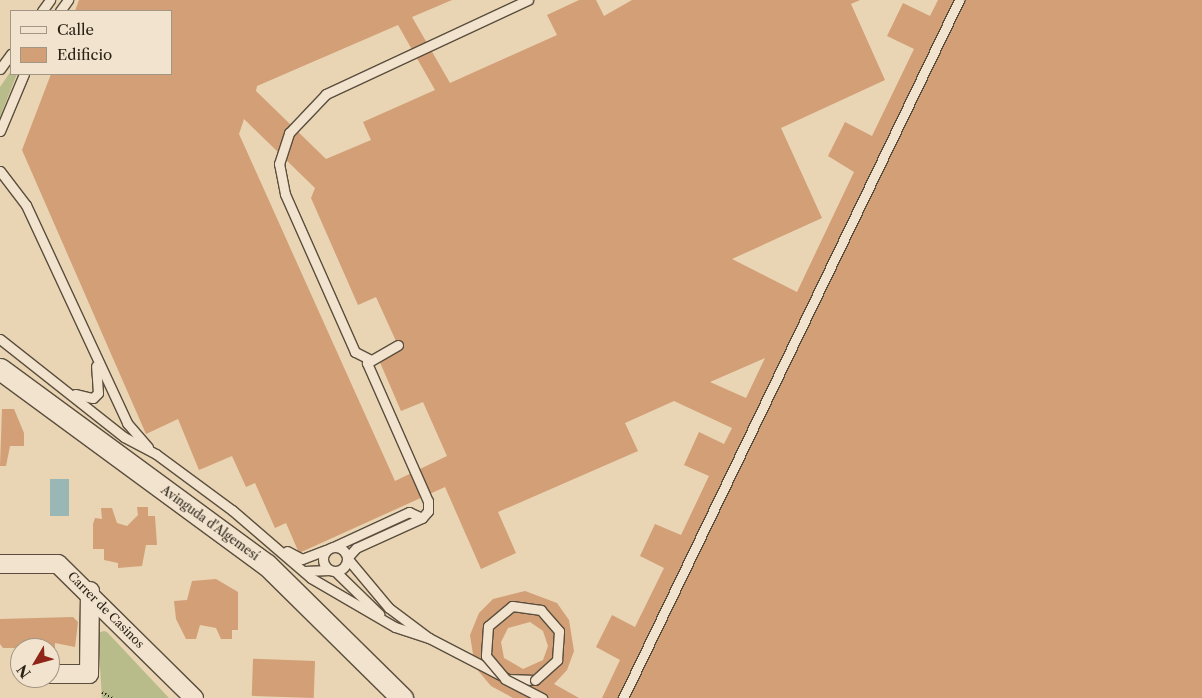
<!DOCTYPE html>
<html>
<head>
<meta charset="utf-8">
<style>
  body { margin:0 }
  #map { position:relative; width:1202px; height:698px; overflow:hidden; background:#e9d4b3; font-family:"Libre Caslon Text",serif }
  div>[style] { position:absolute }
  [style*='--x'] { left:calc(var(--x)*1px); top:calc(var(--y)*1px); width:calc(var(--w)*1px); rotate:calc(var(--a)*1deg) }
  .green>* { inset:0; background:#b8bc8b }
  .water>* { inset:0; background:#99b7b4; transform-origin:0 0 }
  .building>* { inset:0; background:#d29f77; transform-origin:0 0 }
  .path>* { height:3px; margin-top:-1.5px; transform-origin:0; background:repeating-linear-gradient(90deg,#2b2216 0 1px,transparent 0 3.5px) }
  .roads { filter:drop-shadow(1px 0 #5a4e3d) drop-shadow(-1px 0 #5a4e3d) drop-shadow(0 1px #5a4e3d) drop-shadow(0 -1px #5a4e3d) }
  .service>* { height:9px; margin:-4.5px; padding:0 4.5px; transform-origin:4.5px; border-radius:4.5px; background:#f1e3ce }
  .service>.ring { margin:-4.5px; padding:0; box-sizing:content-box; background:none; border:9px solid #f1e3ce; border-radius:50% }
  .minor>* { height:18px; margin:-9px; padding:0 9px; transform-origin:9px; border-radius:9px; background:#f1e3ce }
  .tertiary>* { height:21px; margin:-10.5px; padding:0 10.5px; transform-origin:10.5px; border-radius:10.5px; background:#f1e3ce }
  .bridges { filter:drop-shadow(1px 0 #5a4e3d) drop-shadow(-1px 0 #5a4e3d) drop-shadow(0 1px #5a4e3d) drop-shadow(0 -1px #5a4e3d) }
  .service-bridge>* { height:9px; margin:-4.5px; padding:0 4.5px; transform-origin:4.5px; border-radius:4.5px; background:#f1e3ce }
  span { translate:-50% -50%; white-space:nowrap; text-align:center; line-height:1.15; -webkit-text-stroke:4px #f1e3ce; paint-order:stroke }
  .street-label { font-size:12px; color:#2b2216 }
  .legend { position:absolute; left:10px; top:10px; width:162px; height:65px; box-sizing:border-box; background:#f1e3ce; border:1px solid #a29684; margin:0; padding:6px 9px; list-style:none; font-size:15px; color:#2b2216 }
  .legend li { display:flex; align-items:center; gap:10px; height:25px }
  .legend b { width:25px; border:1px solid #a29684 }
  .north { position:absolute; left:10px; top:638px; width:50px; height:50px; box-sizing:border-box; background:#f1e3ce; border:1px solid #a29684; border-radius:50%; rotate:233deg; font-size:14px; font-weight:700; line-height:20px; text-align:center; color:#2b2216 }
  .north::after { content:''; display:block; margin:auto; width:18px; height:22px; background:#8f2418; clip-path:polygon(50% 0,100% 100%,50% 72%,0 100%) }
</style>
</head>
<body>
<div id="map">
  <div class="green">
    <div style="clip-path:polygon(11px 71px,17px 74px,0 117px,0 87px)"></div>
    <div style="clip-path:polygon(104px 631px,107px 632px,169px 698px,102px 698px,98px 633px)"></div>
  </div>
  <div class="water">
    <div style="left:50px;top:479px;width:19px;height:37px"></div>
  </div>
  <div class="building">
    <div style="clip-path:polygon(evenodd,79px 0,452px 0,412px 17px,450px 83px,557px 35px,547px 15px,579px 0,596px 0,604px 16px,632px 0,860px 0,851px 4px,885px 80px,781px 128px,822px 218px,732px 259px,797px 292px,854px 172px,828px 156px,845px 122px,872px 136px,914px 49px,887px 36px,903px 3px,930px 16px,938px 0,1202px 0,1202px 698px,602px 698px,620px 660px,596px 647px,612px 615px,635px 627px,664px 568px,640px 556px,655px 524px,681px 535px,709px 476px,684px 465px,699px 432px,724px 444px,732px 428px,674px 401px,625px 423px,638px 451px,498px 512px,516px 553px,481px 569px,445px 487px,299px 553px,286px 523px,275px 528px,255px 483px,246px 487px,232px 456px,199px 470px,178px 419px,146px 434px,22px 150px,51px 74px,171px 74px,171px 11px,75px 11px,79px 0,398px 25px,435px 90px,363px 122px,371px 140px,326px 159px,256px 91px,257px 86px,398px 25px,79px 0,244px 119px,315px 188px,311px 198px,358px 305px,376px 297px,400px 350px,379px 360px,401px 411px,423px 402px,447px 456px,395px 481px,239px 134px,244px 119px,79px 0,765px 358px,746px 398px,710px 382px,765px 358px)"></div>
    <div style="clip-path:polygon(2px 409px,14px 409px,24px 433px,24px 446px,10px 446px,6px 466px,0 466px)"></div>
    <div style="clip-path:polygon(137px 507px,148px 507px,148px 516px,155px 516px,157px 545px,146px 545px,142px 566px,118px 568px,118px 563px,104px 560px,104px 549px,93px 549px,93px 524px,95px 518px,102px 519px,101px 508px,112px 508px,117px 523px,127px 526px,138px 515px)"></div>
    <div style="clip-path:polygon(216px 579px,238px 592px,238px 630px,232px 630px,232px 639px,221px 639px,216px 628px,200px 625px,196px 639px,186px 639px,176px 619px,174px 601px,187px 600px,192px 581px)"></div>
    <div style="clip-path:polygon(evenodd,525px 591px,557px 603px,569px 620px,574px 651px,567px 670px,554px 684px,579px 698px,513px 698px,491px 686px,475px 667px,470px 635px,479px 613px,493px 599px,525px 591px,530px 622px,543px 631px,548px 646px,543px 660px,523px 669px,504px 658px,501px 642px,508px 628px,530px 622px)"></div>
    <div style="clip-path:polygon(73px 617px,78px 622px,75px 647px,55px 643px,55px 648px,3px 648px,0 644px,0 619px)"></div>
    <div style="left:315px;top:661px;width:37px;height:62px;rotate:92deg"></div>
  </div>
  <div class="path">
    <div style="--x:102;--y:692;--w:13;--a:29"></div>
  </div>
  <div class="roads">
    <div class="service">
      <div style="--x:42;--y:11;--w:14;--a:-54"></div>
      <div style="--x:60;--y:11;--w:14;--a:-54"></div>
      <div style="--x:0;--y:69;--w:19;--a:-54"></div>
      <div style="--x:0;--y:131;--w:62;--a:-67.2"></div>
      <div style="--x:0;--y:171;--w:43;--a:52.6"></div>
      <div style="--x:26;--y:205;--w:240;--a:65.1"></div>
      <div style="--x:127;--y:423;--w:32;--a:49"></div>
      <div style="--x:0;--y:339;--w:158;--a:38.3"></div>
      <div style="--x:124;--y:437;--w:36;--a:28"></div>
      <div style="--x:156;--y:454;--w:94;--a:36.4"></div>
      <div style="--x:232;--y:510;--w:104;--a:40.7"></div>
      <div style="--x:311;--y:578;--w:97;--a:30.3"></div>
      <div style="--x:395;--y:627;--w:36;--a:18"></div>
      <div style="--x:398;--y:345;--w:36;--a:150"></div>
      <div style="--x:367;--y:363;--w:151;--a:66.2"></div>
      <div style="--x:428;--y:501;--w:10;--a:90"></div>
      <div style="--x:428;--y:511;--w:9;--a:131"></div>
      <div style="--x:422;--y:518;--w:72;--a:155.6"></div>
      <div style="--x:356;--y:548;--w:13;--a:132"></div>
      <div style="--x:347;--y:558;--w:65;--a:50"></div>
      <div style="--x:389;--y:608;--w:50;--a:36.9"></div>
      <div style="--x:429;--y:638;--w:89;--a:27.4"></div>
      <div style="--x:508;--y:679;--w:27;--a:2"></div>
      <div style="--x:369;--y:359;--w:16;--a:-153"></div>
      <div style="--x:355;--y:352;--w:173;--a:-113.9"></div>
      <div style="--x:285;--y:194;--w:31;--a:-101"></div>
      <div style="--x:279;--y:164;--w:33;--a:-72"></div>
      <div style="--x:289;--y:133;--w:54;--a:-46.5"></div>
      <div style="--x:326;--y:94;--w:223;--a:-25"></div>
      <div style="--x:75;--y:394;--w:18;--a:13"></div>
      <div style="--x:93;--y:398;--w:7;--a:-45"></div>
      <div style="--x:98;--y:393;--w:27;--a:-94"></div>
      <div style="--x:333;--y:547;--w:84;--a:-24.7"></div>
      <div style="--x:409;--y:512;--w:14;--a:25"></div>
      <div class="ring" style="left:323px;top:547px;width:15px;height:15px"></div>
      <div style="--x:287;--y:551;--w:17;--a:28"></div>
      <div style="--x:302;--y:559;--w:26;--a:-21"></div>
      <div style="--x:304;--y:571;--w:26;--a:-2"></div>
      <div style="--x:335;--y:571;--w:62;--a:44.3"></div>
      <div style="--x:623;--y:698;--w:775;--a:-64.29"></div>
    </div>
    <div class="minor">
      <div style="--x:0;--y:564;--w:58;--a:0"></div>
      <div style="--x:58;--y:564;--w:191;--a:44.6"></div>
      <div style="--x:50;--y:674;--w:39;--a:0"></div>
      <div style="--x:89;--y:674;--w:83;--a:-89.3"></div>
    </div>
    <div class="tertiary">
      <div style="--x:0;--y:369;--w:331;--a:36.3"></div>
      <div style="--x:267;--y:565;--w:190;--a:44.6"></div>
    </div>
  </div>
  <div class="bridges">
    <div class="service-bridge">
      <div style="--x:535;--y:680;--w:30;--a:-42"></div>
      <div style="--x:557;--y:660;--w:29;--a:-86"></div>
      <div style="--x:559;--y:631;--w:28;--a:-131"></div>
      <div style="--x:541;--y:610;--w:29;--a:-172"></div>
      <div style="--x:512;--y:606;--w:31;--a:140"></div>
      <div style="--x:488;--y:626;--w:30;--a:94"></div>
      <div style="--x:486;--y:656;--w:30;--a:50"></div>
      <div style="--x:505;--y:679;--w:42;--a:27.2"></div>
    </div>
  </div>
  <div class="street-label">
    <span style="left:210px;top:523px;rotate:36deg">Avinguda d'Algemesí</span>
    <span style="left:106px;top:610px;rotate:45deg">Carrer de Casinos</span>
  </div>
  <ul class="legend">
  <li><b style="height:6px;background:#f1e3ce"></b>Calle</li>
  <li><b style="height:14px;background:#d29f77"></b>Edificio</li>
  </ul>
  <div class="north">N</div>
</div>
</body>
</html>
